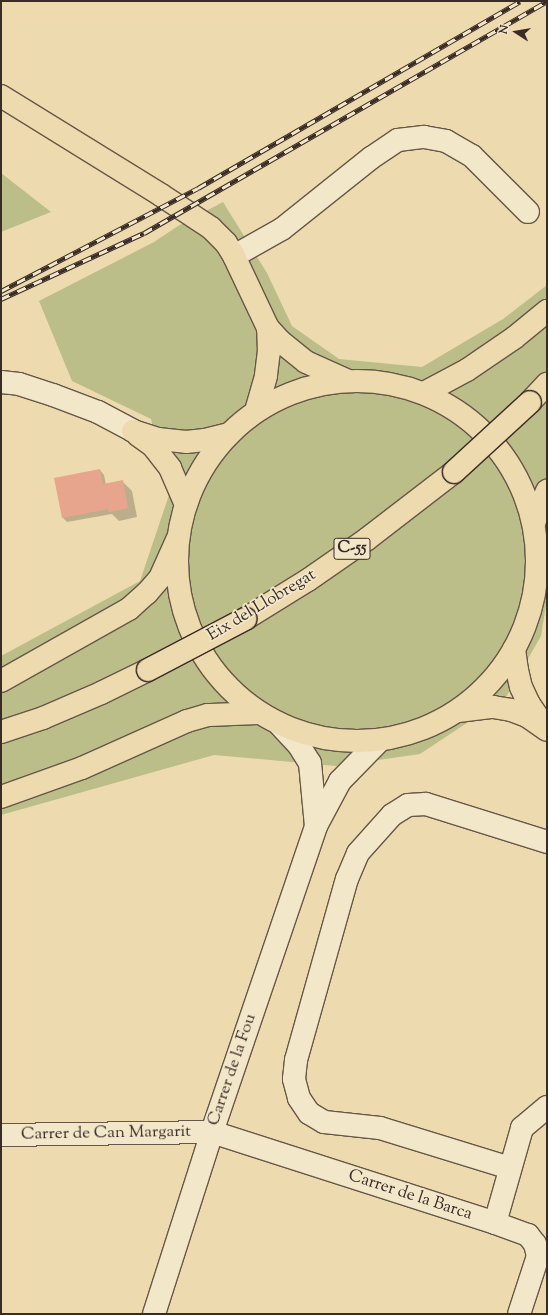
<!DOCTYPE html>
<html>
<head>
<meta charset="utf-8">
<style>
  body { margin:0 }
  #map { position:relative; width:548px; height:1315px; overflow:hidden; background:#eddaae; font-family:"Sorts Mill Goudy",serif }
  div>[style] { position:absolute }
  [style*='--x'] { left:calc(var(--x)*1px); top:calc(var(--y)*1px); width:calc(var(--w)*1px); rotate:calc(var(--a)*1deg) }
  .green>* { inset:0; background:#bbbe88 }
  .shadow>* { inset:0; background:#0003 }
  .building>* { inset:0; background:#e7a58d }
  .roads { filter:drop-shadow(1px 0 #665748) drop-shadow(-1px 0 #665748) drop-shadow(0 1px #665748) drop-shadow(0 -1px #665748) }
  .minor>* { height:22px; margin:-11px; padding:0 11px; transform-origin:11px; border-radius:11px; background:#f3e7ca }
  .major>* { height:22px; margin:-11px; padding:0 11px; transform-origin:11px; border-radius:11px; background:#eddaae }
  .major>.ring { margin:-11px; padding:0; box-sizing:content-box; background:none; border:22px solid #eddaae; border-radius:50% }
  .highway>* { height:22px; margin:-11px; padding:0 11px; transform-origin:11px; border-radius:11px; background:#eddaae }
  .rail>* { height:4.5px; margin-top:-2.25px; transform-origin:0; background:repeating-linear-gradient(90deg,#f3e7ca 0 9px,#392b26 0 18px); box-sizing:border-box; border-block:1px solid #392b26 }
  .bridges { filter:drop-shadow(1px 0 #392b26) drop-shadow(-1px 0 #392b26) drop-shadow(0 1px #392b26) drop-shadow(0 -1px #392b26) }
  .highway-bridge>* { height:22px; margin:-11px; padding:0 11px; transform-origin:11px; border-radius:11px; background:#eddaae }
  span { translate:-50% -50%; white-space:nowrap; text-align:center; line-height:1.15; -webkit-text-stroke:3.5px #f3e7ca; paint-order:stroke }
  .shield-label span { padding:1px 3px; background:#f3e7ca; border:1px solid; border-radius:3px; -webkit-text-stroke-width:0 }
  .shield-label { font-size:16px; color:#392b26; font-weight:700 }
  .street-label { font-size:17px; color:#392b26 }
  .frame { position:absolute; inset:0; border:2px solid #392b26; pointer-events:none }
  .north { position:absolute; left:496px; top:12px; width:40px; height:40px; -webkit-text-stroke:3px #f3e7ca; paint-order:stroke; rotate:282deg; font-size:11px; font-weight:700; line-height:16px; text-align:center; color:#392b26 }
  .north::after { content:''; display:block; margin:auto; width:14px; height:18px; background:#392b26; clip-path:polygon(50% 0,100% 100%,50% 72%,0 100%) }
</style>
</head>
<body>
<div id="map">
  <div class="green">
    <div style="clip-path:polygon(1px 173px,51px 212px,1px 232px)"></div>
    <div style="clip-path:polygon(223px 202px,267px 273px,292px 326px,339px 359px,422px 367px,503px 319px,547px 285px,547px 599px,541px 636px,506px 697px,420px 754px,336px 766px,214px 755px,1px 815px,1px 656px,140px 581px,169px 495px,151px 419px,72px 381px,39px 301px,154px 242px,178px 226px)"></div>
  </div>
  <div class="shadow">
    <div style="clip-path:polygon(100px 470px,104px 475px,106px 485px,122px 481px,132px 491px,137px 517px,119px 521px,112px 514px,67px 522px,63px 518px)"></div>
  </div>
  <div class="building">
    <div style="clip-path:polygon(100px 469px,103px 484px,123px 480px,128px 508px,109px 512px,108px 509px,62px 518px,54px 478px)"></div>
  </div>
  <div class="roads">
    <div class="minor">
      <div style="--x:234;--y:256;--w:55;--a:-29.4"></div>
      <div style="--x:282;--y:229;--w:114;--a:-38.6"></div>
      <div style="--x:371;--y:158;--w:32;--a:-34"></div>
      <div style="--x:398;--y:140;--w:26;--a:-7"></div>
      <div style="--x:424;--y:137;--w:22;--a:10"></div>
      <div style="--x:446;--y:141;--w:30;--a:30"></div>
      <div style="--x:472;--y:156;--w:79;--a:45"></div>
      <div style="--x:1;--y:382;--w:18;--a:6"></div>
      <div style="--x:19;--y:384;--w:36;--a:18"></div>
      <div style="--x:53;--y:395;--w:48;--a:20.7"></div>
      <div style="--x:98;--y:412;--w:40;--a:28"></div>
      <div style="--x:280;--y:725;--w:26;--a:47"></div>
      <div style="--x:298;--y:744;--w:22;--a:58"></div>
      <div style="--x:310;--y:763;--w:63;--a:84.6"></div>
      <div style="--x:1;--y:1135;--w:211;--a:-0.8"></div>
      <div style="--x:212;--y:1132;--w:297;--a:17.8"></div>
      <div style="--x:495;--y:1223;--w:35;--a:20"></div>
      <div style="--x:528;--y:1235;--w:11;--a:52"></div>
      <div style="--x:535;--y:1244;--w:12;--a:76"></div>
      <div style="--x:538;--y:1256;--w:61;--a:108.1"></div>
      <div style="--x:510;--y:1168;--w:136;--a:-162.9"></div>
      <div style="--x:380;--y:1128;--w:56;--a:-173.9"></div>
      <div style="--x:324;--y:1122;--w:17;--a:-149"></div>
      <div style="--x:309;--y:1113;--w:18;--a:-124"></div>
      <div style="--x:299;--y:1098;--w:20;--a:-105"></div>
      <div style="--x:294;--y:1079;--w:19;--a:-84"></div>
      <div style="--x:296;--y:1060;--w:188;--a:-74.3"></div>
      <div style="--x:347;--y:879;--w:28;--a:-67"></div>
      <div style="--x:358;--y:853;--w:51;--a:-48.2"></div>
      <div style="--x:392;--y:815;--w:19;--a:-32"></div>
      <div style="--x:408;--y:805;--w:18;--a:-3"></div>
      <div style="--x:426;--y:804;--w:127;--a:17.4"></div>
      <div style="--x:495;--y:1223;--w:99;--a:-74.1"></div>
      <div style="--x:522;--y:1128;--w:33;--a:-40"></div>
      <div style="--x:154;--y:1314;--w:191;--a:-72.3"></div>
      <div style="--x:212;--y:1132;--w:323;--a:-71.2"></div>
      <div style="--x:316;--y:826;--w:51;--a:-61.9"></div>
      <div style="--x:340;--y:781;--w:57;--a:-45.7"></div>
    </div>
    <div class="major">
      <div style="--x:1;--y:96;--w:188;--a:31.7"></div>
      <div style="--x:161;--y:195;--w:60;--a:33.4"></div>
      <div style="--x:211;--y:228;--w:21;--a:45"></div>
      <div style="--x:226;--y:243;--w:15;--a:58"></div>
      <div style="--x:234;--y:256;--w:80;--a:64.7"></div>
      <div style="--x:268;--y:328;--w:18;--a:47"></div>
      <div style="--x:280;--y:341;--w:33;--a:39"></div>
      <div style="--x:306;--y:362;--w:44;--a:24.2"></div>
      <div class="ring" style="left:177px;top:381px;width:338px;height:338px"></div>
      <div style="--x:256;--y:411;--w:37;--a:-74"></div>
      <div style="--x:266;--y:375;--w:23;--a:-83"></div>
      <div style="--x:269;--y:352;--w:24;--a:-92"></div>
      <div style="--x:133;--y:431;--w:26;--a:18"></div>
      <div style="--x:158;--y:439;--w:28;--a:6"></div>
      <div style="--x:186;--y:442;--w:19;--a:-6"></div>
      <div style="--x:205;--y:440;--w:25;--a:-14"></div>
      <div style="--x:138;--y:435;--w:19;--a:36"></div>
      <div style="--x:153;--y:446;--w:28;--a:52"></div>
      <div style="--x:170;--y:468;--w:40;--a:66.6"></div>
      <div style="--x:514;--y:649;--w:21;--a:82"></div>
      <div style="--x:517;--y:670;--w:17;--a:77"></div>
      <div style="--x:521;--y:687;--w:19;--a:65"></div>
      <div style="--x:529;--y:704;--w:25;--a:56"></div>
      <div style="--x:458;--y:711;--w:35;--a:-7"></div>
      <div style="--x:493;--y:707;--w:18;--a:9"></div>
      <div style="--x:511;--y:710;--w:17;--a:21"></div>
      <div style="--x:527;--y:716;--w:24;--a:35"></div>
    </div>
    <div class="highway">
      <div style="--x:424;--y:393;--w:49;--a:-28.1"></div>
      <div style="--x:467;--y:370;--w:57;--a:-34.2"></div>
      <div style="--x:514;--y:338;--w:43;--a:-39.3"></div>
      <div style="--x:530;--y:402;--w:25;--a:-47"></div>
      <div style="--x:534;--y:523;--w:35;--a:-68"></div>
      <div style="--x:245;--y:619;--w:74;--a:-31.8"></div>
      <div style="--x:308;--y:580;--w:72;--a:-34.8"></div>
      <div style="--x:367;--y:539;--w:110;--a:-37.6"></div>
      <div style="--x:1;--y:681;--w:147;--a:-29.4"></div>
      <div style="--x:129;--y:609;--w:24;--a:-42"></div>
      <div style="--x:147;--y:593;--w:20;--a:-49"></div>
      <div style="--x:160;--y:578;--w:44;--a:-65.8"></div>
      <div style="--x:1;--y:732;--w:44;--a:-18.4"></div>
      <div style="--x:43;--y:718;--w:63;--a:-23.3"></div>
      <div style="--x:101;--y:693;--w:52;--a:-26.1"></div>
      <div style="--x:1;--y:797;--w:86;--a:-19.7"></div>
      <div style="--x:82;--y:768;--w:115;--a:-24.1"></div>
      <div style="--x:187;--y:721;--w:22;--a:-16"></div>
      <div style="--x:208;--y:715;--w:51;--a:-2.2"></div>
    </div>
  </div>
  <div class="rail">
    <div style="--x:1;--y:291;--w:222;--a:-27.6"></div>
    <div style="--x:198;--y:188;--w:372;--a:-30.1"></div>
    <div style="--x:1;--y:299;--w:157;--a:-24.8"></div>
    <div style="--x:144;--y:233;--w:465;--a:-29.9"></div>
  </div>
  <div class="bridges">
    <div class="highway-bridge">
      <div style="--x:454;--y:472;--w:103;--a:-42.6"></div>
      <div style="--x:148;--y:670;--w:110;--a:-27.7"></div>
    </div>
  </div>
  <div class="shield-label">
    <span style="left:352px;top:549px">C-55</span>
  </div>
  <div class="street-label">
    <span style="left:262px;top:606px;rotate:-31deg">Eix del Llobregat</span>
    <span style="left:233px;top:1070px;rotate:-71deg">Carrer de la Fou</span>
    <span style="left:106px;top:1134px;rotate:-1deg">Carrer de Can Margarit</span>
    <span style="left:410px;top:1196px;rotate:18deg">Carrer de la Barca</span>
  </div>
  <div class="frame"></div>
  <div class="north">N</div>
</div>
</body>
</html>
